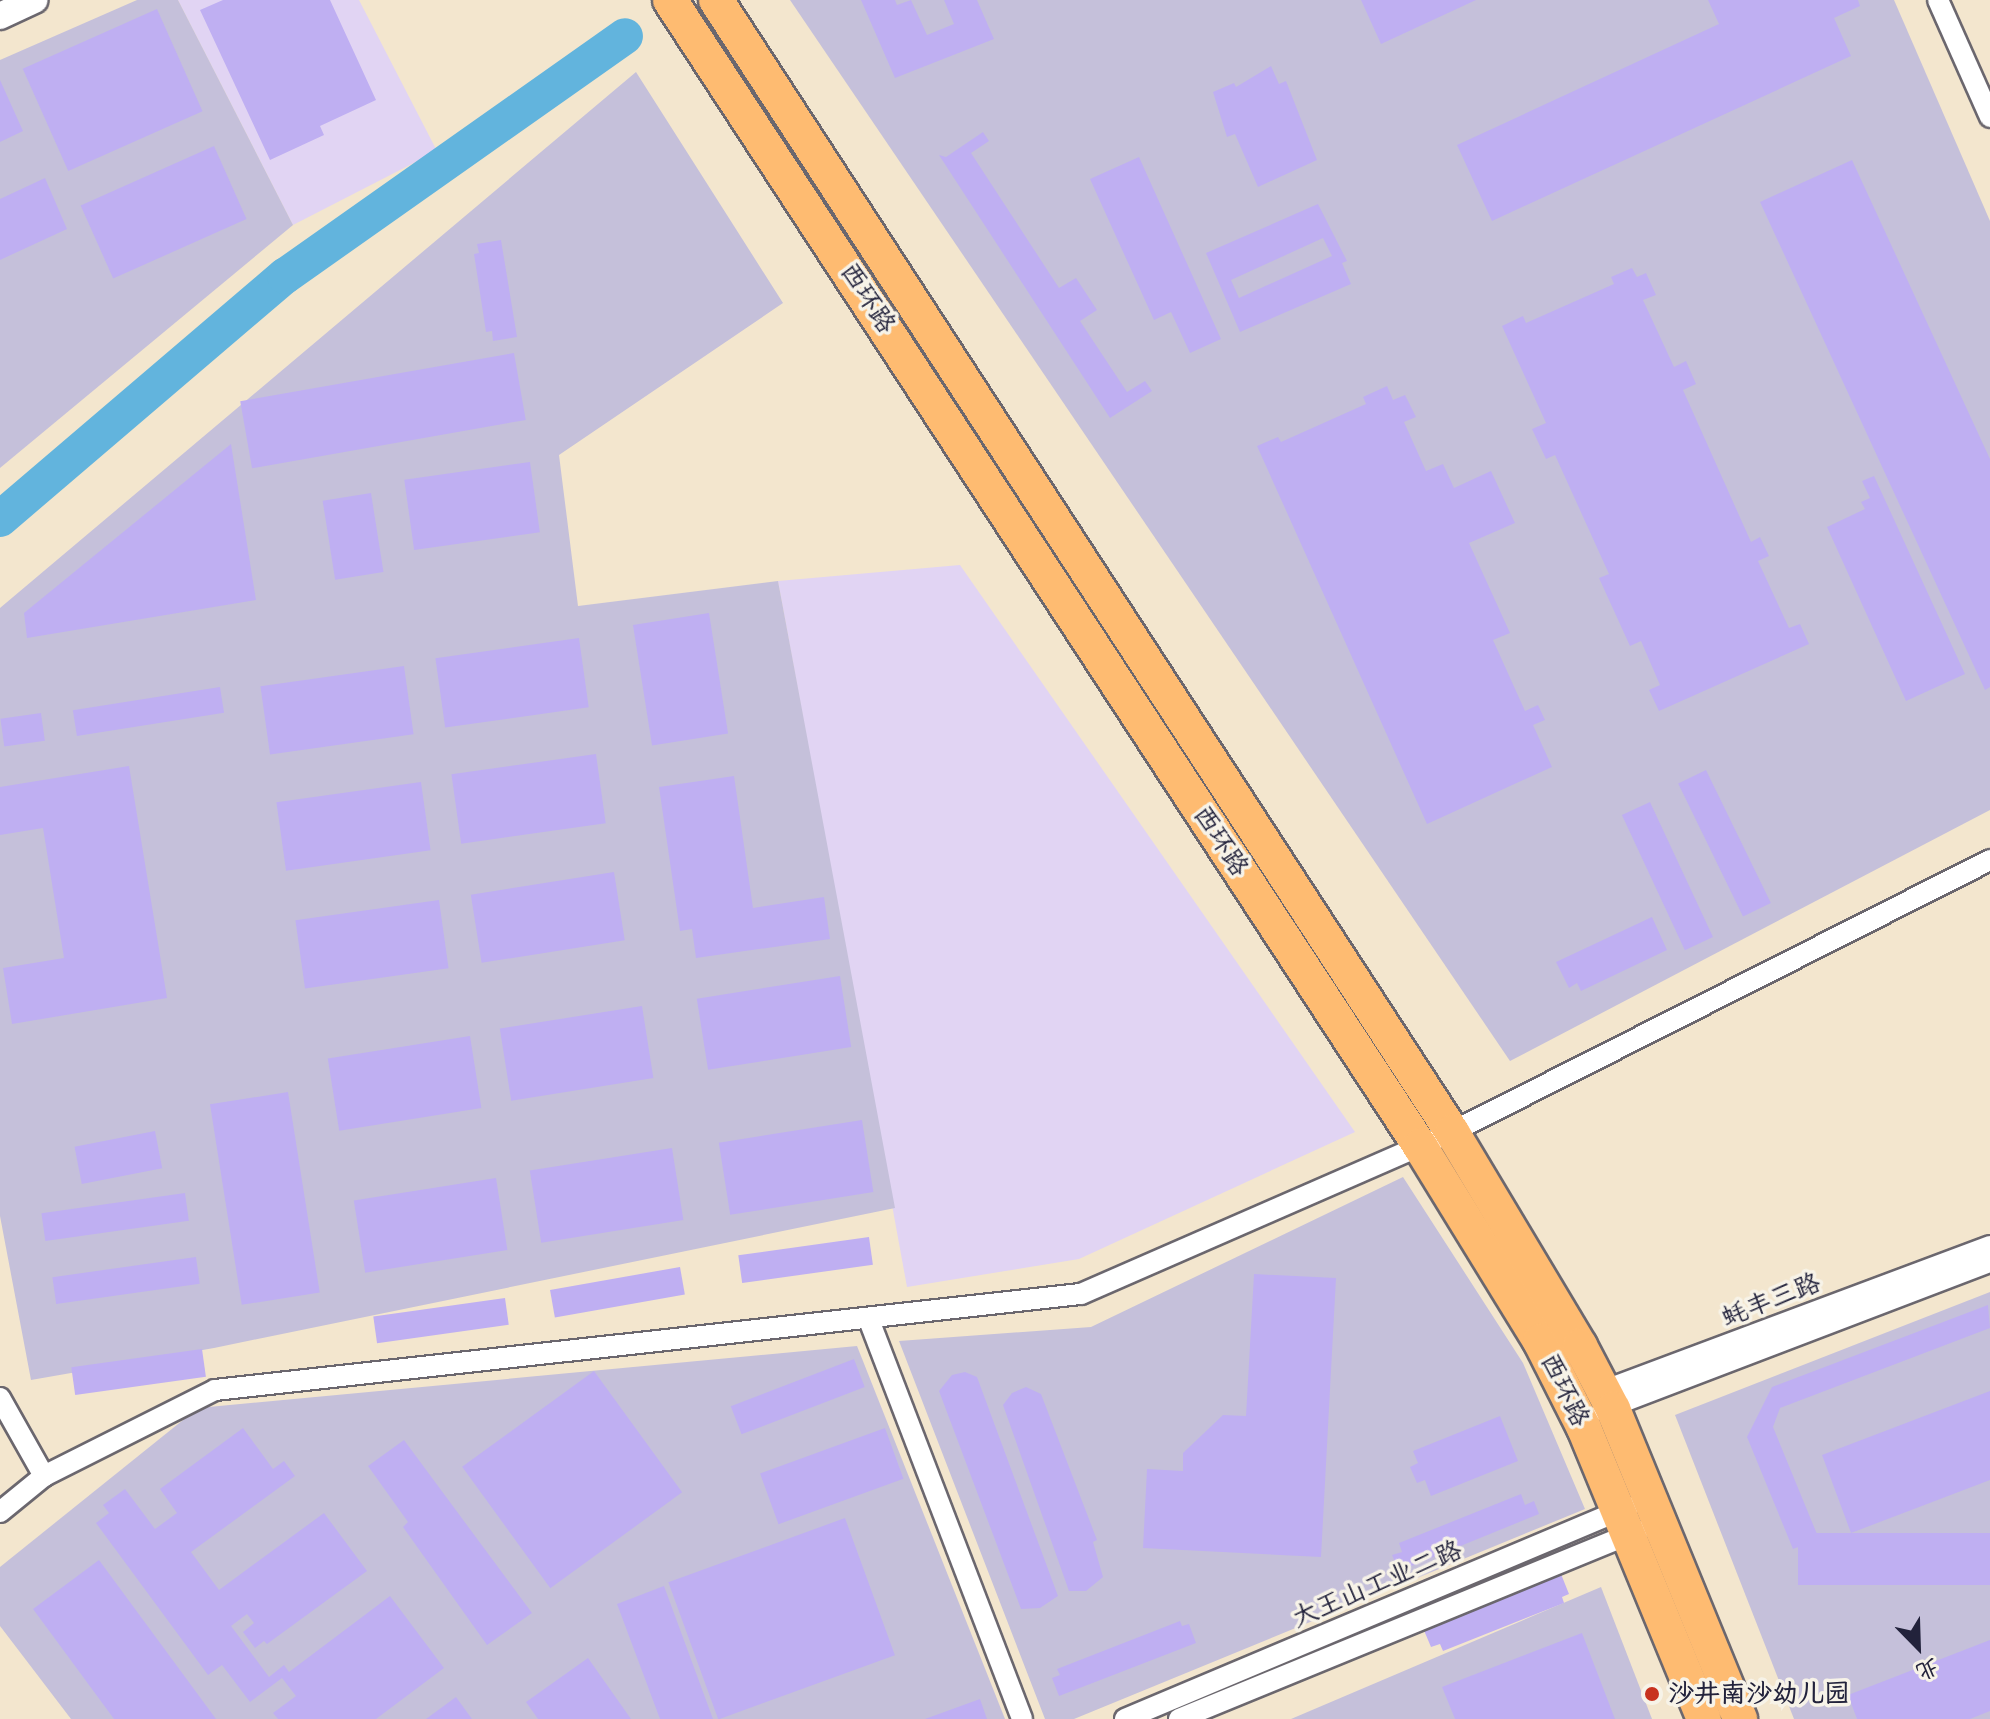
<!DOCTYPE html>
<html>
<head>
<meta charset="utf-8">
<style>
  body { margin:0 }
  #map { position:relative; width:1990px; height:1719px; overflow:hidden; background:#f3e6ce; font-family:Sriracha,"LXGW WenKai TC",sans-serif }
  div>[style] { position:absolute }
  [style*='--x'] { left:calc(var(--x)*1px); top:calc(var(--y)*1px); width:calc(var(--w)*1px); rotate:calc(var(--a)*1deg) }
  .built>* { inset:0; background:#e1d4f3 }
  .industrial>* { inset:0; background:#c5c0da }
  .river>* { height:36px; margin:-18px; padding:0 18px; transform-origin:18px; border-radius:18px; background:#62b4dd }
  .building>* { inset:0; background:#bfaff2; transform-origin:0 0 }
  .roads { filter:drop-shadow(2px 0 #6b676e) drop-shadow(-2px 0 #6b676e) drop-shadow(0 2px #6b676e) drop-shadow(0 -2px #6b676e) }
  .minor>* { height:20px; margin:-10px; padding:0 10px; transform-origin:10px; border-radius:10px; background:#fff }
  .tertiary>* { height:26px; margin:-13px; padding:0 13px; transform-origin:13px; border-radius:13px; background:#fff }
  .primary>* { height:34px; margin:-17px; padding:0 17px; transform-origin:17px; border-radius:17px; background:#febb71 }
  .dots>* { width:22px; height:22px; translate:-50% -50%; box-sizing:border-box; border:4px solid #f7f3e8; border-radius:50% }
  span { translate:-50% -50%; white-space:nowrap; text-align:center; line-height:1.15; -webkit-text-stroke:7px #f7f3e8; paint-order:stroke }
  .street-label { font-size:26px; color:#22223b }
  .poi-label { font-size:26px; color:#22223b; font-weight:700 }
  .left { translate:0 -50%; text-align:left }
  .north { position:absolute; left:1878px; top:1607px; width:80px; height:80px; -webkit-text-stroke:6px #f7f3e8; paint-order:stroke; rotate:157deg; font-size:22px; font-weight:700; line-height:32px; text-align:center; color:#22223b }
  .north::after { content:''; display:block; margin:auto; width:28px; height:36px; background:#22223b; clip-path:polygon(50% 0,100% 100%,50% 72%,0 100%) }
</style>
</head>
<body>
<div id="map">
  <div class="built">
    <div style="clip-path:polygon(178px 0,359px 0,437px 151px,293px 225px)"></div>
    <div style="clip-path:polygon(960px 565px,1355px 1132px,1079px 1259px,907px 1287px,778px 581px)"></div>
  </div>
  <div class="industrial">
    <div style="clip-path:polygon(137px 0,178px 0,293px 225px,0 468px,0 60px)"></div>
    <div style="clip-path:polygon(790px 0,1894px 0,1990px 221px,1990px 810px,1510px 1061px)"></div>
    <div style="clip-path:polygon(636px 72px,783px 303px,559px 455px,578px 606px,778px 581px,895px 1208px,214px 1348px,31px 1380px,0 1216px,0 608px)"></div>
    <div style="clip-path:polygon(1403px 1177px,1523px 1363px,1585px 1509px,1074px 1719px,1045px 1719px,899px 1341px,1091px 1327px)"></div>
    <div style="clip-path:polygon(1990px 1292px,1990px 1719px,1794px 1719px,1675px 1415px)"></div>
    <div style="clip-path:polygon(857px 1346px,1005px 1719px,71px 1719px,0 1626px,0 1567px,198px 1408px)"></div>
    <div style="clip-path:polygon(1601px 1587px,1652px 1719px,1291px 1719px)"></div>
  </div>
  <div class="river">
    <div style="--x:0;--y:519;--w:375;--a:-40.5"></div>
    <div style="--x:285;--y:276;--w:416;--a:-35.2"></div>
  </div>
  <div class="building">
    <div style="clip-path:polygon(223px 0,330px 0,376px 100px,320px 126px,324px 135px,270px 160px,200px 10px)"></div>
    <div style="clip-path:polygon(861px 0,895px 0,897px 5px,911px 0,927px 35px,954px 24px,944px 0,977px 0,994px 39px,895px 78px)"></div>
    <div style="clip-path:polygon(1361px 0,1476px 0,1381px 44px)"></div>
    <div style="clip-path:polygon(1708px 0,1858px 0,1860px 6px,1834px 18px,1851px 56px,1492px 221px,1457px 145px,1719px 24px)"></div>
    <div style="left:157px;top:9px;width:112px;height:147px;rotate:66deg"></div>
    <div style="clip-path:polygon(1271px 66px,1279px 84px,1286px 81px,1317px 160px,1258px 187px,1235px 134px,1227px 137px,1213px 92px,1234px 83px,1236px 87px)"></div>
    <div style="clip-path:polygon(0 80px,23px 131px,0 142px)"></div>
    <div style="clip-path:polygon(983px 132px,989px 141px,971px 153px,1059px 288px,1076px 278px,1097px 310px,1080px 321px,1127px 392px,1145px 381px,1152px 391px,1110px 418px,939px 155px,946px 157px)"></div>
    <div style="left:214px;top:146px;width:80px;height:146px;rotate:66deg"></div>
    <div style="clip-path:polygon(1139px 157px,1221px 339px,1190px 353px,1171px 312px,1154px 320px,1090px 179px)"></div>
    <div style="clip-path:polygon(1852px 160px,1990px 459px,1990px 687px,1985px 690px,1760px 202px)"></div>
    <div style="clip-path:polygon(45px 178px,67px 229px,0 260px,0 199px)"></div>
    <div style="clip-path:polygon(evenodd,1318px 204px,1347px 261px,1342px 263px,1351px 284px,1240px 332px,1206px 253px,1318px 204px,1323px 238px,1332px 256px,1239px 298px,1231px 280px,1323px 238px)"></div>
    <div style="clip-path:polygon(501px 240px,517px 337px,493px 341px,492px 331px,486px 332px,474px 254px,479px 253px,477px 244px)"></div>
    <div style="clip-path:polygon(1632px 268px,1637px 277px,1646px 273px,1656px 295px,1643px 300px,1674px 367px,1686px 361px,1696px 384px,1683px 390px,1751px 542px,1760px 537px,1769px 556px,1758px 561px,1789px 628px,1800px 624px,1809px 644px,1659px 711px,1649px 690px,1660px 685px,1641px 641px,1630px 646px,1599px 578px,1609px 574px,1555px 455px,1546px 459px,1532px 429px,1546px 423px,1502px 326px,1523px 316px,1526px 323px,1614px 284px,1611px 277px)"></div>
    <div style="left:514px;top:353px;width:68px;height:278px;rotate:80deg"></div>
    <div style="clip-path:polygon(1387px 386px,1393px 400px,1405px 395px,1416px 417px,1404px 422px,1426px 471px,1443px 464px,1454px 488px,1491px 471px,1515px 523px,1469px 543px,1510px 633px,1493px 640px,1525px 711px,1538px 705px,1545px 720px,1533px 725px,1552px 767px,1427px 824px,1257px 446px,1278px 437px,1281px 442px,1366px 404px,1363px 397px)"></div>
    <div style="clip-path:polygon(231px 444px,256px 600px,27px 638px,24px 613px)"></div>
    <div style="left:530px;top:462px;width:71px;height:127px;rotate:82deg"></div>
    <div style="clip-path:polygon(1874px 476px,1965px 674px,1906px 701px,1827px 527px,1865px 509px,1861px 502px,1870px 498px,1862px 481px)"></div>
    <div style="left:371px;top:493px;width:80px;height:49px;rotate:81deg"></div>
    <div style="left:709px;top:613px;width:122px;height:77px;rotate:81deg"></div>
    <div style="left:579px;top:638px;width:70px;height:145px;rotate:82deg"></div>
    <div style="left:404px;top:666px;width:69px;height:145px;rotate:82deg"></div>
    <div style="left:220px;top:687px;width:26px;height:149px;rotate:81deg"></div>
    <div style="left:41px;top:713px;width:28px;height:41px;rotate:82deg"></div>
    <div style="left:596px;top:754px;width:70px;height:146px;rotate:82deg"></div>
    <div style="clip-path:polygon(129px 766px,167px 998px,12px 1024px,3px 968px,64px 958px,43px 828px,0 835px,0 787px)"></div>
    <div style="left:1706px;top:770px;width:148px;height:31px;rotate:64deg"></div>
    <div style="clip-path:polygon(734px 776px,753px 908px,824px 897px,830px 939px,696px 958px,692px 929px,680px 931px,659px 787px)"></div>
    <div style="left:421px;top:782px;width:69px;height:146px;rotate:82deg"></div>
    <div style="left:1650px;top:802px;width:149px;height:31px;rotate:65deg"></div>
    <div style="left:614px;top:872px;width:69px;height:145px;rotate:81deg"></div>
    <div style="left:439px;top:900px;width:69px;height:145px;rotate:82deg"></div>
    <div style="clip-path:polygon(1652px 917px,1667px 950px,1581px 991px,1577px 983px,1569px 988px,1556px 962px)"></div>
    <div style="left:840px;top:976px;width:72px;height:145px;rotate:81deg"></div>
    <div style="left:642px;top:1006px;width:73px;height:144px;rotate:81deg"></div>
    <div style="left:470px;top:1036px;width:73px;height:144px;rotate:81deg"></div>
    <div style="left:288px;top:1092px;width:203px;height:79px;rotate:81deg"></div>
    <div style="left:862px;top:1120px;width:73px;height:145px;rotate:81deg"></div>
    <div style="left:155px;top:1131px;width:38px;height:82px;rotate:79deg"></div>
    <div style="left:672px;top:1148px;width:73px;height:144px;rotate:81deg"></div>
    <div style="left:496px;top:1178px;width:73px;height:144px;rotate:81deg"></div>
    <div style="left:185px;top:1193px;width:28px;height:145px;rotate:82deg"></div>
    <div style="left:869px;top:1237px;width:28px;height:132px;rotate:82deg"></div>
    <div style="left:196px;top:1257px;width:27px;height:145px;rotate:82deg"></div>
    <div style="left:680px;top:1267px;width:28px;height:132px;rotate:80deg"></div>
    <div style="clip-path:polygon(1254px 1274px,1336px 1278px,1321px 1557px,1143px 1548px,1147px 1469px,1183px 1471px,1183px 1453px,1223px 1415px,1246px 1416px)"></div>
    <div style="left:505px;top:1298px;width:27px;height:133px;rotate:82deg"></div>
    <div style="clip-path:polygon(1988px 1305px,1990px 1328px,1780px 1408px,1773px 1427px,1819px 1539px,1793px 1549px,1747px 1437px,1772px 1387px)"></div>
    <div style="left:202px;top:1349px;width:28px;height:132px;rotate:82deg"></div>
    <div style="left:854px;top:1359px;width:30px;height:132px;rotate:69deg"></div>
    <div style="left:594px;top:1371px;width:150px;height:163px;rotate:54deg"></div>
    <div style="clip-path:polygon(965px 1372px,977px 1377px,1058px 1596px,1040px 1608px,1021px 1609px,939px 1391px,952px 1375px)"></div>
    <div style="clip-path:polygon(1026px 1387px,1041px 1394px,1097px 1540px,1093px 1542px,1103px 1577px,1086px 1591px,1069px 1591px,1003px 1405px,1012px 1393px)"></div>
    <div style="clip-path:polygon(1990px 1391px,1990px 1480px,1851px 1533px,1822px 1455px)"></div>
    <div style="clip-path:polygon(1500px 1416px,1518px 1461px,1431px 1496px,1425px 1480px,1417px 1483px,1410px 1467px,1418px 1463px,1413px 1451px)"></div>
    <div style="clip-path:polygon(243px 1428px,273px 1469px,284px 1461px,295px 1476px,191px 1552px,219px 1590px,324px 1513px,367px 1571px,267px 1644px,264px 1641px,255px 1648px,243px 1632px,254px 1623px,247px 1614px,231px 1626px,269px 1677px,284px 1665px,289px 1672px,390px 1596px,444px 1668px,376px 1719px,278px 1719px,273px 1713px,296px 1696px,282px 1678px,250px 1702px,222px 1665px,208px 1675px,96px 1523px,109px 1513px,103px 1505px,125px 1489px,155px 1529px,177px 1513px,160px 1489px)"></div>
    <div style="left:885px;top:1428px;width:54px;height:133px;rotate:70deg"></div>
    <div style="clip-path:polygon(404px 1440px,532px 1613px,487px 1645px,403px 1527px,408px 1522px,368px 1466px)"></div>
    <div style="clip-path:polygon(1521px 1494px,1525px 1505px,1534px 1501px,1539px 1514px,1399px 1571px,1392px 1555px,1402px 1552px,1399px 1543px)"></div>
    <div style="left:845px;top:1518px;width:146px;height:188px;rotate:70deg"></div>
    <div style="left:1990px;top:1533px;width:52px;height:192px;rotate:90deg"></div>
    <div style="clip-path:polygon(99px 1560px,216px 1719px,114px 1719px,33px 1609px)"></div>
    <div style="clip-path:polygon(1561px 1574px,1569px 1594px,1562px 1597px,1564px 1603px,1443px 1651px,1440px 1644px,1431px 1647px,1423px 1628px)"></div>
    <div style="clip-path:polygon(664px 1586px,713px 1719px,660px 1719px,617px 1604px)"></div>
    <div style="clip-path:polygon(1180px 1621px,1182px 1626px,1189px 1624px,1196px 1643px,1059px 1696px,1052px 1678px,1060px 1675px,1057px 1669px)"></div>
    <div style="clip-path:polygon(1582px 1633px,1615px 1719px,1455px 1719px,1442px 1687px)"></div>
    <div style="clip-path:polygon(1990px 1640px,1990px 1711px,1970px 1719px,1857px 1719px,1848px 1695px)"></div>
    <div style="clip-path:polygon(588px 1658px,631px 1719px,538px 1719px,526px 1702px)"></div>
    <div style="clip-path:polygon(456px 1697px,472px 1719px,426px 1719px)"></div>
    <div style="clip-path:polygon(980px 1699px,987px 1719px,925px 1719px)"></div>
  </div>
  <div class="roads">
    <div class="minor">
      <div style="--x:1938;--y:0;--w:128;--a:66"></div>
      <div style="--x:869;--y:1320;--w:427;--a:69"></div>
      <div style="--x:1597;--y:1393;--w:420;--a:-20.5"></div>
      <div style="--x:0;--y:1398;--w:90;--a:60.6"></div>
      <div style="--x:1602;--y:1410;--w:415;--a:-20.9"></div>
      <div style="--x:0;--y:1512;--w:57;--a:-39.3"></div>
      <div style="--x:44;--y:1476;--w:191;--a:-26.7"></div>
      <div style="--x:215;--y:1390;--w:871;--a:-6.33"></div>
      <div style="--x:1081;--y:1294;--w:405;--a:-23.6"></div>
      <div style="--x:1452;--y:1132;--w:603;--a:-26.82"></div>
      <div style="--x:1125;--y:1719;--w:546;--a:-22.85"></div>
      <div style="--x:1179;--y:1719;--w:496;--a:-22.3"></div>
    </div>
    <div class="tertiary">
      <div style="--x:0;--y:16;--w:38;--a:-25"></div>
    </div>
    <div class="primary">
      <div style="--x:670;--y:0;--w:1370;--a:56.8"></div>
      <div style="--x:1420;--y:1146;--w:229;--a:58.4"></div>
      <div style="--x:1540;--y:1341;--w:97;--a:63.2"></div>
      <div style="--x:1584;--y:1428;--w:315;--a:67.6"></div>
      <div style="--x:716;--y:0;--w:1350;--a:56.97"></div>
      <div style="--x:1452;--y:1132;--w:249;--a:59.1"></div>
      <div style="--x:1580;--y:1346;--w:71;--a:62.4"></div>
      <div style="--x:1613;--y:1409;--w:335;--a:67.7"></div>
    </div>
  </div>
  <div class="dots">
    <div style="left:1652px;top:1694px;background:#c8321e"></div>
  </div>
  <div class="street-label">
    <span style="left:868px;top:298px;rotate:57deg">西环路</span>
    <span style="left:1221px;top:841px;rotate:57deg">西环路</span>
    <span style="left:1771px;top:1300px;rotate:-21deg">蚝丰三路</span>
    <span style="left:1565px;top:1390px;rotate:64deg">西环路</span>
    <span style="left:1377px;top:1584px;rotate:-23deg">大王山工业二路</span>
  </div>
  <div class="poi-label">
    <span class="left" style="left:1668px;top:1694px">沙井南沙幼儿园</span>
  </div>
  <div class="north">北</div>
</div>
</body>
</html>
